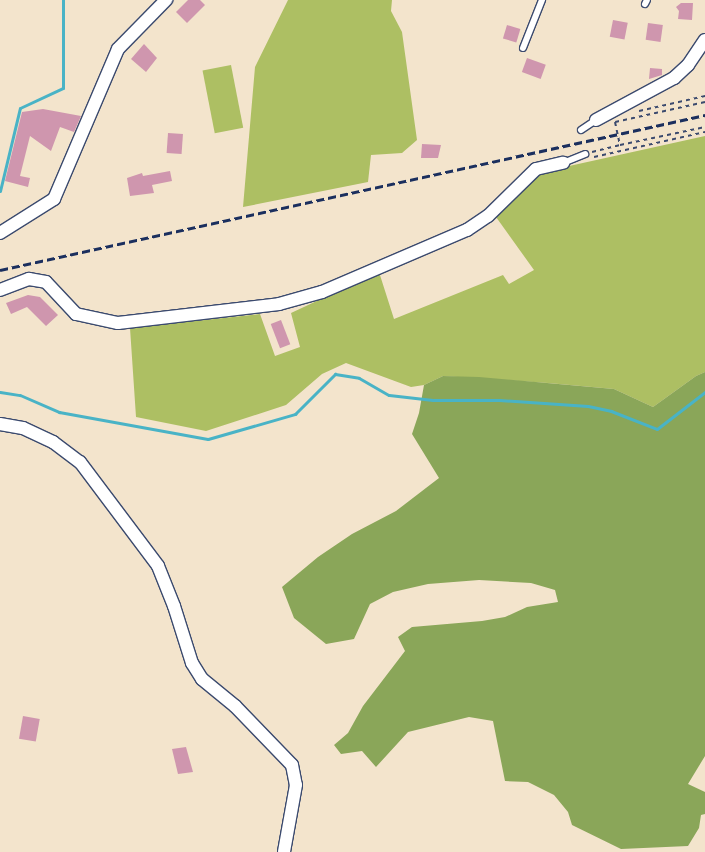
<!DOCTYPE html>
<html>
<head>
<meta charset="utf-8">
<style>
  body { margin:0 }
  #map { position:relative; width:705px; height:852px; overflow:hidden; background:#f3e4cc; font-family:"Comic Neue",sans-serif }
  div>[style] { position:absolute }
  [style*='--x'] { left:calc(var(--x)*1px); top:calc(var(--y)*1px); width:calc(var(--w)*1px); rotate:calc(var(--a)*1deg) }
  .green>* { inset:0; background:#adbf63; transform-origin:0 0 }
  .forest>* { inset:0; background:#8aa659 }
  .stream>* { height:3px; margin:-1.5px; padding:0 1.5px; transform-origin:1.5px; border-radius:1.5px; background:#49b3c6 }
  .building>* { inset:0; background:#cf96ae; transform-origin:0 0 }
  .path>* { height:2px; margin-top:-1px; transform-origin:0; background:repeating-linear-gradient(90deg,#3b4a6e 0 4px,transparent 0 8px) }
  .roads { filter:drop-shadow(1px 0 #3b4a6e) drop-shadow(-1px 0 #3b4a6e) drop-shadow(0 1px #3b4a6e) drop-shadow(0 -1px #3b4a6e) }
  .service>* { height:6px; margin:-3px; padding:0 3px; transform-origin:3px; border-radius:3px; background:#fff }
  .minor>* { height:12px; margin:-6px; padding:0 6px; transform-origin:6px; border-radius:6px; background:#fff }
  .rail>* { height:3px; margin-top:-1.5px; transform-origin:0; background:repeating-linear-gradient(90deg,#1b2f5e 0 8px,transparent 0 12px) }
  .path-bridge>* { height:2px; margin-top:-1px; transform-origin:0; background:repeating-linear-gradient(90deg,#3b4a6e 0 4px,transparent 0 8px) }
  span { translate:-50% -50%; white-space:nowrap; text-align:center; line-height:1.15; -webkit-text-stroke:5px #f6f6f2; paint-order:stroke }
</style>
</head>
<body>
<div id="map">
  <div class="green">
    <div style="clip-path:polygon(288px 0,392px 0,391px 11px,402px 32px,417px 140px,402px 153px,371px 155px,368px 182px,243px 207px,255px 67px)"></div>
    <div style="left:231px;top:65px;width:64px;height:29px;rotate:79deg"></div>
    <div style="clip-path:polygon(705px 136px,705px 372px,696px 376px,653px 407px,614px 389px,548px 383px,443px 376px,424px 385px,411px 387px,346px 363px,322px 374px,286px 405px,206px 431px,136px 417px,130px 328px,260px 314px,275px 356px,300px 347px,291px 313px,379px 272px,394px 319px,503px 275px,509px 284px,534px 270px,496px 217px,542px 172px)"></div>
  </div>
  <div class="forest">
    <div style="clip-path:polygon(705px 372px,705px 756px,688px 784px,705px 792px,705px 814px,701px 815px,699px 828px,688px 846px,621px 849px,572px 825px,568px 812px,554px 795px,528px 782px,505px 781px,493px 721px,469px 717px,408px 732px,376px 767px,362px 751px,341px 754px,334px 745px,348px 733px,363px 706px,405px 651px,398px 637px,412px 627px,482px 621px,505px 617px,527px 607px,558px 602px,555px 590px,531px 583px,479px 580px,428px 584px,393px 592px,370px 604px,354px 639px,326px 644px,294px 618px,282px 587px,318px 557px,352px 534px,396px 511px,439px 478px,412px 434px,419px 413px,424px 385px,443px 376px,479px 377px,614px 389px,653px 407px,696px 376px)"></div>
  </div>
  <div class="stream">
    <div style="--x:0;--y:191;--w:85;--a:-76.5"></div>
    <div style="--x:20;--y:108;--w:47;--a:-24.9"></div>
    <div style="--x:63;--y:88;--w:88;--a:-90"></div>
    <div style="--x:0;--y:392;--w:20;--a:9"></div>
    <div style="--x:20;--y:395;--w:43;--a:23.6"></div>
    <div style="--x:59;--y:412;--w:151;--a:10.3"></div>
    <div style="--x:208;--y:439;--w:91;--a:-16"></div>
    <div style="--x:295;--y:414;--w:57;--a:-45"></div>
    <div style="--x:335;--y:374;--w:24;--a:9"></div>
    <div style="--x:359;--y:378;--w:34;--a:30"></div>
    <div style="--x:389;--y:395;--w:44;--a:6.5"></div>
    <div style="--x:433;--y:400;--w:66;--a:0"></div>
    <div style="--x:499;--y:400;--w:89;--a:3.9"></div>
    <div style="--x:588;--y:406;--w:24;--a:12"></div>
    <div style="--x:611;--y:411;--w:49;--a:21.4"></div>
    <div style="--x:657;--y:429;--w:61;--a:-37.6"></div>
  </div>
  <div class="building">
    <div style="clip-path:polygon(188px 0,200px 0,205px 5px,187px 23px,176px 12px)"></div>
    <div style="clip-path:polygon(681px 3px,693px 3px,692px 20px,678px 19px,679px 11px,676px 7px)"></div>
    <div style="left:613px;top:20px;width:15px;height:17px;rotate:11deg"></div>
    <div style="left:648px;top:23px;width:15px;height:17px;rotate:8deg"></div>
    <div style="left:507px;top:25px;width:14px;height:14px;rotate:17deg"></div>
    <div style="clip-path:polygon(144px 44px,157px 58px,146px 72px,131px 59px)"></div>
    <div style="left:527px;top:58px;width:20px;height:15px;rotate:20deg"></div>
    <div style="clip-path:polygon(650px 68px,662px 69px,662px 75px,649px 79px)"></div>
    <div style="clip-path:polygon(43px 109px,81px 116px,74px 132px,60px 127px,51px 151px,30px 136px,20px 176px,30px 178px,28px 187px,5px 181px,22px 112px)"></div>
    <div style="left:168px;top:133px;width:15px;height:20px;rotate:4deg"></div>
    <div style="clip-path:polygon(422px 144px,441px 145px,438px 158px,421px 158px)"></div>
    <div style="clip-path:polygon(170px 171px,172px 181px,152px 185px,154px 193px,130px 196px,127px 178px,142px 173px,143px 176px)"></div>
    <div style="clip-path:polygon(28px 295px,40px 297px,58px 315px,46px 326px,27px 307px,11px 314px,6px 303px)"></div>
    <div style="left:281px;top:320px;width:26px;height:11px;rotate:69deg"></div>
    <div style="left:23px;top:716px;width:17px;height:23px;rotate:10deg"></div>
    <div style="clip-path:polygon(186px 747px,193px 772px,178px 774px,172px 749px)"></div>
  </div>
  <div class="path">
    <div style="--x:639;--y:111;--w:68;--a:-12.8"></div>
    <div style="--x:592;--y:152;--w:29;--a:-14"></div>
    <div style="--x:594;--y:157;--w:114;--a:-12.7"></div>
  </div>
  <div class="roads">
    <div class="service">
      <div style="--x:645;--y:4;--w:4;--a:-63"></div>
      <div style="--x:523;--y:48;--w:52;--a:-68.4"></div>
      <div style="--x:581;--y:130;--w:18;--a:-34"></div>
      <div style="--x:563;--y:163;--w:24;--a:-22"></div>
    </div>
    <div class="minor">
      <div style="--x:596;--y:120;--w:89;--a:-28.3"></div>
      <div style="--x:674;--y:78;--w:19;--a:-43"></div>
      <div style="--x:688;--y:65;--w:30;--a:-56"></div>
      <div style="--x:0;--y:233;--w:64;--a:-32.2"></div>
      <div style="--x:54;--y:199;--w:163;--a:-66.9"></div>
      <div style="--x:118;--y:49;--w:69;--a:-45.6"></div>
      <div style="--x:0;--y:290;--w:31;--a:-21"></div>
      <div style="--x:29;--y:279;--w:17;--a:10"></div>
      <div style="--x:46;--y:282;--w:44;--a:46.8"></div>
      <div style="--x:76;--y:314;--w:43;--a:12.1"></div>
      <div style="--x:118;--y:323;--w:162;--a:-6.7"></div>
      <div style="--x:279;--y:304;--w:45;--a:-15.6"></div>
      <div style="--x:322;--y:292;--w:158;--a:-23.2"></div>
      <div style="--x:467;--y:230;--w:25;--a:-34"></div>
      <div style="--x:488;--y:216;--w:67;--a:-44.4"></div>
      <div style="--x:536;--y:169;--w:28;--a:-13"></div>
      <div style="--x:0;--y:424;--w:23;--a:10"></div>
      <div style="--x:23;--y:428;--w:33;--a:25"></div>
      <div style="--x:53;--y:442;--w:34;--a:37"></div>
      <div style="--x:80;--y:462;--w:130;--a:53.1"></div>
      <div style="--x:158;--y:566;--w:43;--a:68.2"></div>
      <div style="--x:174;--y:606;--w:60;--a:72.5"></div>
      <div style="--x:192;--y:663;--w:19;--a:58"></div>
      <div style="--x:202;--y:679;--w:43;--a:39.3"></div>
      <div style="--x:235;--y:706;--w:82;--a:46"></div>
      <div style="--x:292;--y:765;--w:20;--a:79"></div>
      <div style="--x:296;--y:785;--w:68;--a:100.2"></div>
    </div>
  </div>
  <div class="rail">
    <div style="--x:0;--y:270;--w:722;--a:-12.4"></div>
  </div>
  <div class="path-bridge">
    <div style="--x:705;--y:102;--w:92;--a:167.5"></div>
    <div style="--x:615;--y:122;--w:24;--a:78"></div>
    <div style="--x:620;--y:145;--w:87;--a:-12"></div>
  </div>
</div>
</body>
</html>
